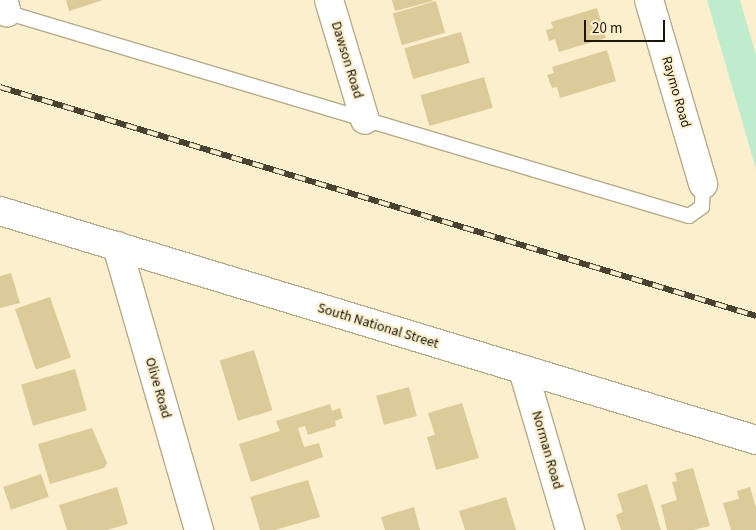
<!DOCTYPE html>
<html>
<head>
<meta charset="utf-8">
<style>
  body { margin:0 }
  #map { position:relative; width:756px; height:530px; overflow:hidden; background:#fbefcd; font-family:"Source Sans 3",sans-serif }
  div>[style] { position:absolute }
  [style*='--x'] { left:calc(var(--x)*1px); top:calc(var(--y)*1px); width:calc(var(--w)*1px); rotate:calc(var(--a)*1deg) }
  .green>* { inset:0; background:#bfeccd }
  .building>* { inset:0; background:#dcca98; transform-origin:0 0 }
  .roads { filter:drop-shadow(1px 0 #b5aa89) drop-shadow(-1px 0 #b5aa89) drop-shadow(0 1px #b5aa89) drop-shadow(0 -1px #b5aa89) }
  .service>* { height:14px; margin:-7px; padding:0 7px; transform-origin:7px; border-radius:7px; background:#fff }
  .minor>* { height:28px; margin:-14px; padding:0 14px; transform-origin:14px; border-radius:14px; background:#fff }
  .tertiary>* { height:28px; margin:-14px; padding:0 14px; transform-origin:14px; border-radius:14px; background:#fff }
  .rail>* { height:5.5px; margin-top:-2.75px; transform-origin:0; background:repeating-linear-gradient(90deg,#fbefcd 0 11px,#484232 0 22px); box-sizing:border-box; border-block:1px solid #484232 }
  span { translate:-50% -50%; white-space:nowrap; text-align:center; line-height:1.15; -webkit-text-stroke:4px #fbefcd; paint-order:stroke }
  .street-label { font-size:14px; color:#1b170b }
  .scale { position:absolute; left:584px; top:20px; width:81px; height:22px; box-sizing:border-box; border:2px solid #1b170b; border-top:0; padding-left:6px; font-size:15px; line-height:18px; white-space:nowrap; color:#1b170b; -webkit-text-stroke:4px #fbefcd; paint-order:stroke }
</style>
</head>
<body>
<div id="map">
  <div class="green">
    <div style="clip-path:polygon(707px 0,740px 0,756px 55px,756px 169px)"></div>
  </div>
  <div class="building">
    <div style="clip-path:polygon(66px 0,103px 0,69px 11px)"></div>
    <div style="clip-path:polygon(392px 0,432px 0,433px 1px,395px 11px)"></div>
    <div style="left:436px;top:1px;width:33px;height:45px;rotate:74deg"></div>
    <div style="clip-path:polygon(597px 8px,606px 38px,559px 52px,555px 39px,549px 41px,546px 30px,553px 28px,551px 22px)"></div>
    <div style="left:461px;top:32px;width:32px;height:59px;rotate:74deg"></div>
    <div style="clip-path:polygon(607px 50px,616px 81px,560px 98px,557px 87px,552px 88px,547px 75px,554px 73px,552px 67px)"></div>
    <div style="left:484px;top:77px;width:32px;height:66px;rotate:74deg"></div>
    <div style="clip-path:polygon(11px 273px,20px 303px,0 308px,0 276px)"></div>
    <div style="left:50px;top:297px;width:64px;height:37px;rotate:71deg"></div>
    <div style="left:254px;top:350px;width:63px;height:36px;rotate:73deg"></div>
    <div style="left:75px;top:369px;width:43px;height:56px;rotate:74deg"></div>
    <div style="left:409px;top:387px;width:30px;height:34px;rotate:75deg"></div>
    <div style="clip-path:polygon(462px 403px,479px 458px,436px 470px,427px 437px,435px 435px,428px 413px)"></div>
    <div style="clip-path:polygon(330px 404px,332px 411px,340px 408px,343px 418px,335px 421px,336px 426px,308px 435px,305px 426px,298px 428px,304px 447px,319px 443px,323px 457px,251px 482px,239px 444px,280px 431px,276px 421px)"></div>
    <div style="clip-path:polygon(92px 428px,107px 463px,104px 468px,50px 484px,38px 444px)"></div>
    <div style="clip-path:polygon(693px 468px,710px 526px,693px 530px,667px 530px,661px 505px,677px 500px,672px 482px,677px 481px,675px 473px)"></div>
    <div style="left:41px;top:474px;width:24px;height:40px;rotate:71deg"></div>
    <div style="clip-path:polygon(308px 480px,320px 517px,275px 530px,260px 530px,250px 497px)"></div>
    <div style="clip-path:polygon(647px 484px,661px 530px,621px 530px,616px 515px,623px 512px,617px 494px)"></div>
    <div style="clip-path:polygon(117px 487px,128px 524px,107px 530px,67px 530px,59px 505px)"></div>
    <div style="clip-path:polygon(750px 487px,756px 508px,756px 530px,731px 530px,723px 503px,739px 499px,737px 491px)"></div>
    <div style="clip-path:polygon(506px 497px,516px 530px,465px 530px,459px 511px)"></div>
    <div style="clip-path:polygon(414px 507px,420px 530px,385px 530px,381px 517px)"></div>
  </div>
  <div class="roads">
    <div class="service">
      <div style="--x:2;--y:11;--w:717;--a:16.62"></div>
      <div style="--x:689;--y:216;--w:16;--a:-35"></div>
      <div style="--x:702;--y:207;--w:23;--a:-88"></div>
    </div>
    <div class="minor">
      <div style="--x:3;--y:0;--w:13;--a:72"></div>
      <div style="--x:329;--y:0;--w:125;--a:73.3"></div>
      <div style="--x:649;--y:0;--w:192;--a:73.6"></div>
      <div style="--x:117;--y:246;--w:296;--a:73.9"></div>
      <div style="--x:523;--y:370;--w:167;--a:73.6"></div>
    </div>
    <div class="tertiary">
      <div style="--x:0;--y:211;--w:790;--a:16.85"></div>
    </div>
  </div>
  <div class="rail">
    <div style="--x:0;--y:87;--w:790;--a:16.85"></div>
  </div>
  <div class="street-label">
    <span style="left:347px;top:60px;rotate:73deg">Dawson Road</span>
    <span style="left:676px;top:92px;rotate:74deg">Raymo Road</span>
    <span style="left:378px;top:326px;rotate:17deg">South National Street</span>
    <span style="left:158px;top:388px;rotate:74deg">Olive Road</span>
    <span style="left:547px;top:450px;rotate:74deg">Norman Road</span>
  </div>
  <div class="scale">20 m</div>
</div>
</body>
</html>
